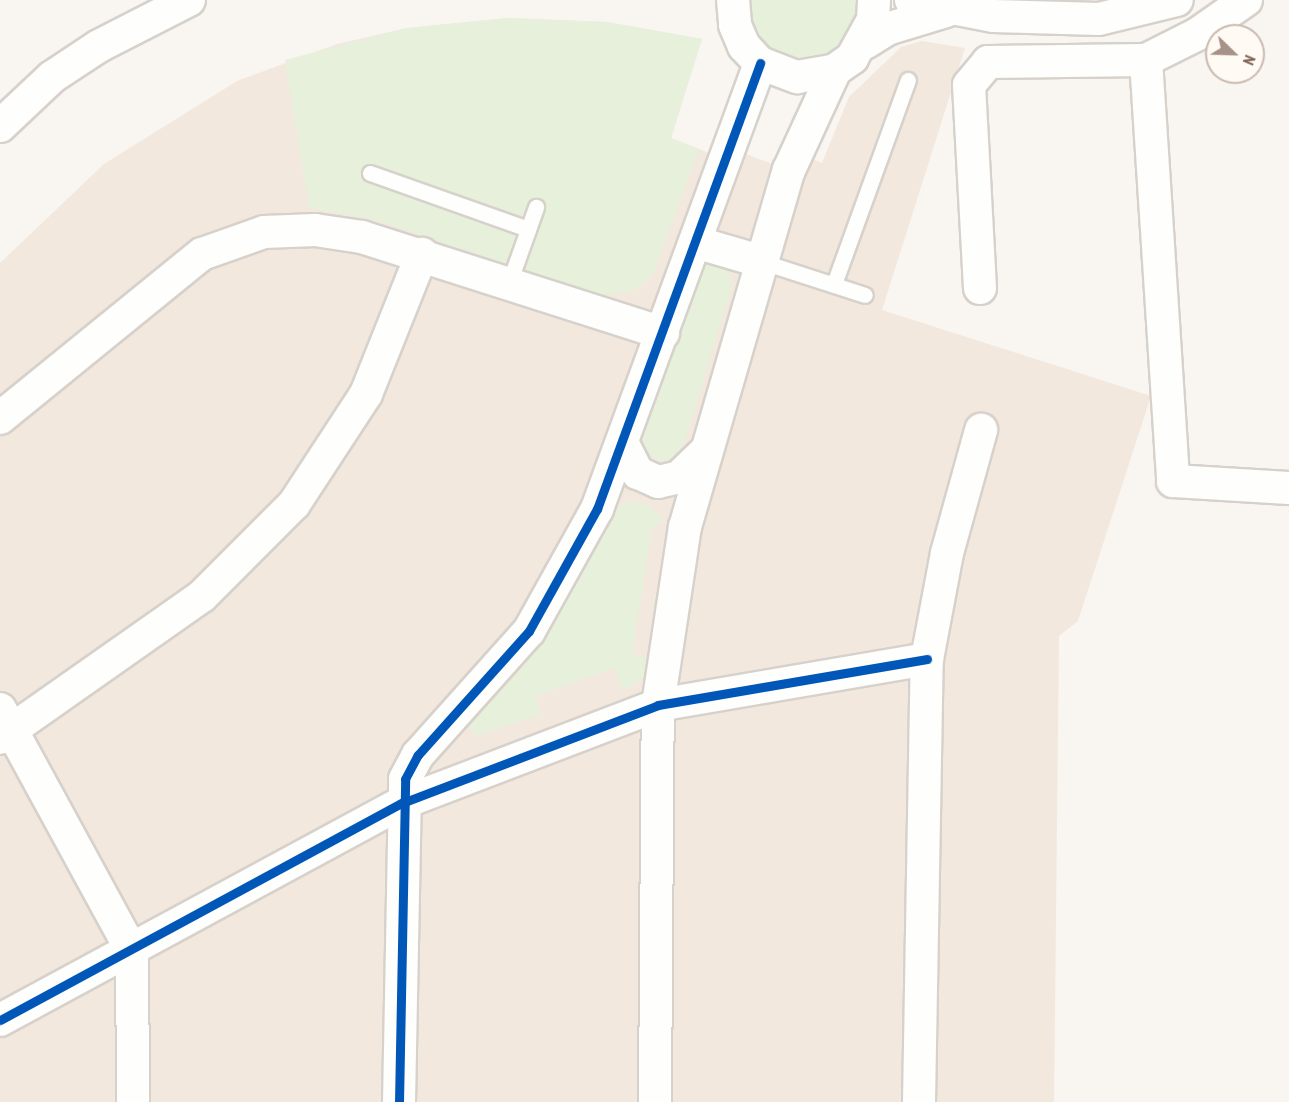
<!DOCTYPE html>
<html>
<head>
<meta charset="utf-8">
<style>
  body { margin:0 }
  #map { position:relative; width:1289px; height:1102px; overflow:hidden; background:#f9f5f0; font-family:"PT Sans Narrow",sans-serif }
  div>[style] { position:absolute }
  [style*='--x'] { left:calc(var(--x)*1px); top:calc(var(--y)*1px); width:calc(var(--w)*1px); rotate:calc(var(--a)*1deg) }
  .residential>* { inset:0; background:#f2e8de }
  .green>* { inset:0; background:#e7f0db }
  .roads { filter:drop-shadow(2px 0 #d7d1cb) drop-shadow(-2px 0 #d7d1cb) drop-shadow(0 2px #d7d1cb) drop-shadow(0 -2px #d7d1cb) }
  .service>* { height:15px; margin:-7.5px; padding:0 7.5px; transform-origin:7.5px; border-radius:7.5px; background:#fefefd }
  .minor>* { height:32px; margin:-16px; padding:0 16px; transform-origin:16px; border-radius:16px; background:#fefefd }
  .cycleway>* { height:9px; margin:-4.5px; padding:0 4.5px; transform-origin:4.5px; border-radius:4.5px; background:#0057b8 }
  span { translate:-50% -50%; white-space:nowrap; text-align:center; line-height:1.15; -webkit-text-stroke:4.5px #fffaf3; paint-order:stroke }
  .north { position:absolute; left:1205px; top:24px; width:60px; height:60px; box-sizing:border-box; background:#fffaf3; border:2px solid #cabbb1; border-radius:50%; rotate:113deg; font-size:16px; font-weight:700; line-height:24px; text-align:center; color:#7a5c4d }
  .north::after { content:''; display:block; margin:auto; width:21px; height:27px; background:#a69286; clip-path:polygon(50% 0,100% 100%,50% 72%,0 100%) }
</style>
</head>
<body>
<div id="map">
  <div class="residential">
    <div style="clip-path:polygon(508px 18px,607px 22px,702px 39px,671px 138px,714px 155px,727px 147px,797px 173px,805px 156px,822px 163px,849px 97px,901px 47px,922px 41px,965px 48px,882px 310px,1151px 396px,1078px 621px,1059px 636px,1054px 1102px,0 1102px,0 263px,104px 164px,237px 81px,337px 44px,407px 28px)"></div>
  </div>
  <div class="green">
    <div style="clip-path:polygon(749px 0,857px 0,858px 13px,844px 44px,814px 60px,797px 61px,766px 46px,750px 17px)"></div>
    <div style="clip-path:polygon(508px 18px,607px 22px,702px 39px,671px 138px,699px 149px,653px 274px,633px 291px,599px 296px,379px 221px,309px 208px,285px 60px,407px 28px)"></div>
    <div style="clip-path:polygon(710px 260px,727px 267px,732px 286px,680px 457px,658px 462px,641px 444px,701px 262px)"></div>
    <div style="clip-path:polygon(628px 502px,647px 504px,665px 521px,652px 527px,632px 654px,652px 659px,647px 675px,623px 691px,615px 668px,536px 696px,540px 715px,476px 736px,468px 725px,505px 681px,611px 510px)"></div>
  </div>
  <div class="roads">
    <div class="service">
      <div style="--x:370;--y:173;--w:168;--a:19.5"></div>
      <div style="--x:760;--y:261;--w:110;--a:17.9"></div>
      <div style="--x:509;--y:283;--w:81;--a:-70.4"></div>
      <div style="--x:834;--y:284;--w:217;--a:-70.1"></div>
    </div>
    <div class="minor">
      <div style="--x:733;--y:0;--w:25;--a:85"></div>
      <div style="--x:735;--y:25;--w:23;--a:67"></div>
      <div style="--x:744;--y:46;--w:23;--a:47"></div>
      <div style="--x:760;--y:63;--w:40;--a:21"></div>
      <div style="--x:797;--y:77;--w:39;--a:-10"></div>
      <div style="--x:835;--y:70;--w:21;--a:-35"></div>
      <div style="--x:852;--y:58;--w:43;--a:-61.1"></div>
      <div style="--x:873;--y:20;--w:20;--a:-87"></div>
      <div style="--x:911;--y:0;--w:84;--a:11"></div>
      <div style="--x:993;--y:16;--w:106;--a:1.6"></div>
      <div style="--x:1099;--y:19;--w:80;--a:-13.7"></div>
      <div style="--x:865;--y:43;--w:26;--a:-32"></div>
      <div style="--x:887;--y:29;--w:62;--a:-17"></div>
      <div style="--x:1146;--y:60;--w:422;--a:86.3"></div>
      <div style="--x:1173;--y:481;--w:116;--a:3.5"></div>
      <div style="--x:0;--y:126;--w:71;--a:-43.3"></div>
      <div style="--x:52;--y:77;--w:56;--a:-33.4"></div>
      <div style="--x:99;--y:46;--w:101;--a:-27.1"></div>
      <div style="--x:695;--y:242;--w:68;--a:16.3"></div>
      <div style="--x:980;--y:288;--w:203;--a:-93.1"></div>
      <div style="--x:969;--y:85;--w:30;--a:-50"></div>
      <div style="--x:988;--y:62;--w:158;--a:-0.7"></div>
      <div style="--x:1146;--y:60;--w:56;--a:-26.6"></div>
      <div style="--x:1196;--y:35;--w:61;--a:-35"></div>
      <div style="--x:0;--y:418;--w:260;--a:-39.1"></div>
      <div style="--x:202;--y:254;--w:66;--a:-19.5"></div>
      <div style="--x:264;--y:232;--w:51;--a:-2.2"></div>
      <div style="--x:315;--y:230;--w:48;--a:8.5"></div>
      <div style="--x:362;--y:237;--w:316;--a:17.7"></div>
      <div style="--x:623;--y:444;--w:33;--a:63"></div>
      <div style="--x:638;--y:473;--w:22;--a:24"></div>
      <div style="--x:658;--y:482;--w:22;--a:-13"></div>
      <div style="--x:679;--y:477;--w:36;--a:-44"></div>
      <div style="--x:0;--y:709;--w:276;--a:61.4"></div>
      <div style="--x:132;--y:951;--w:151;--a:89.6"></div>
      <div style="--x:0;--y:738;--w:247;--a:-35.1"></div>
      <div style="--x:202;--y:596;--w:130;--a:-45"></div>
      <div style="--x:294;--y:504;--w:131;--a:-56.8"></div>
      <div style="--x:366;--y:394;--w:151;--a:-68.2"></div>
      <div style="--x:0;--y:1020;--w:457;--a:-28.4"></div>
      <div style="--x:402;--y:803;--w:274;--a:-20.9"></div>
      <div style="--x:658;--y:705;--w:273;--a:-9.7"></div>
      <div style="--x:399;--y:1102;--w:323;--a:-88.9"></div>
      <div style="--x:405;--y:779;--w:27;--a:-62"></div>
      <div style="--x:418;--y:755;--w:166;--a:-48.2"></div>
      <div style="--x:529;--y:631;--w:140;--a:-60.9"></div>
      <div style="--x:597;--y:509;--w:475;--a:-69.9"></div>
      <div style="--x:655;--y:1102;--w:397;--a:-89.6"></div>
      <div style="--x:658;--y:705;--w:180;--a:-81.4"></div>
      <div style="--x:685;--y:527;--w:372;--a:-73.8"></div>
      <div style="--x:789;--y:170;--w:110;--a:-65.3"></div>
      <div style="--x:919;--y:1102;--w:443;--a:-89"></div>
      <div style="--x:927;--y:659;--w:108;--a:-79.3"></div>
      <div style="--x:947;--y:553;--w:128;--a:-74.5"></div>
    </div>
  </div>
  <div class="cycleway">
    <div style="--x:0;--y:1020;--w:457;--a:-28.4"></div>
    <div style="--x:402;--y:803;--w:274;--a:-20.9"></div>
    <div style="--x:658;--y:705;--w:273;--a:-9.7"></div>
    <div style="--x:399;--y:1102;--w:323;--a:-88.9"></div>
    <div style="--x:405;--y:779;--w:27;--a:-62"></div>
    <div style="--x:418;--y:755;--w:166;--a:-48.2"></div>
    <div style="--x:529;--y:631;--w:140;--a:-60.9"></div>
    <div style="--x:597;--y:509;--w:475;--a:-69.9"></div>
  </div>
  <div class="north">N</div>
</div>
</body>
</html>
